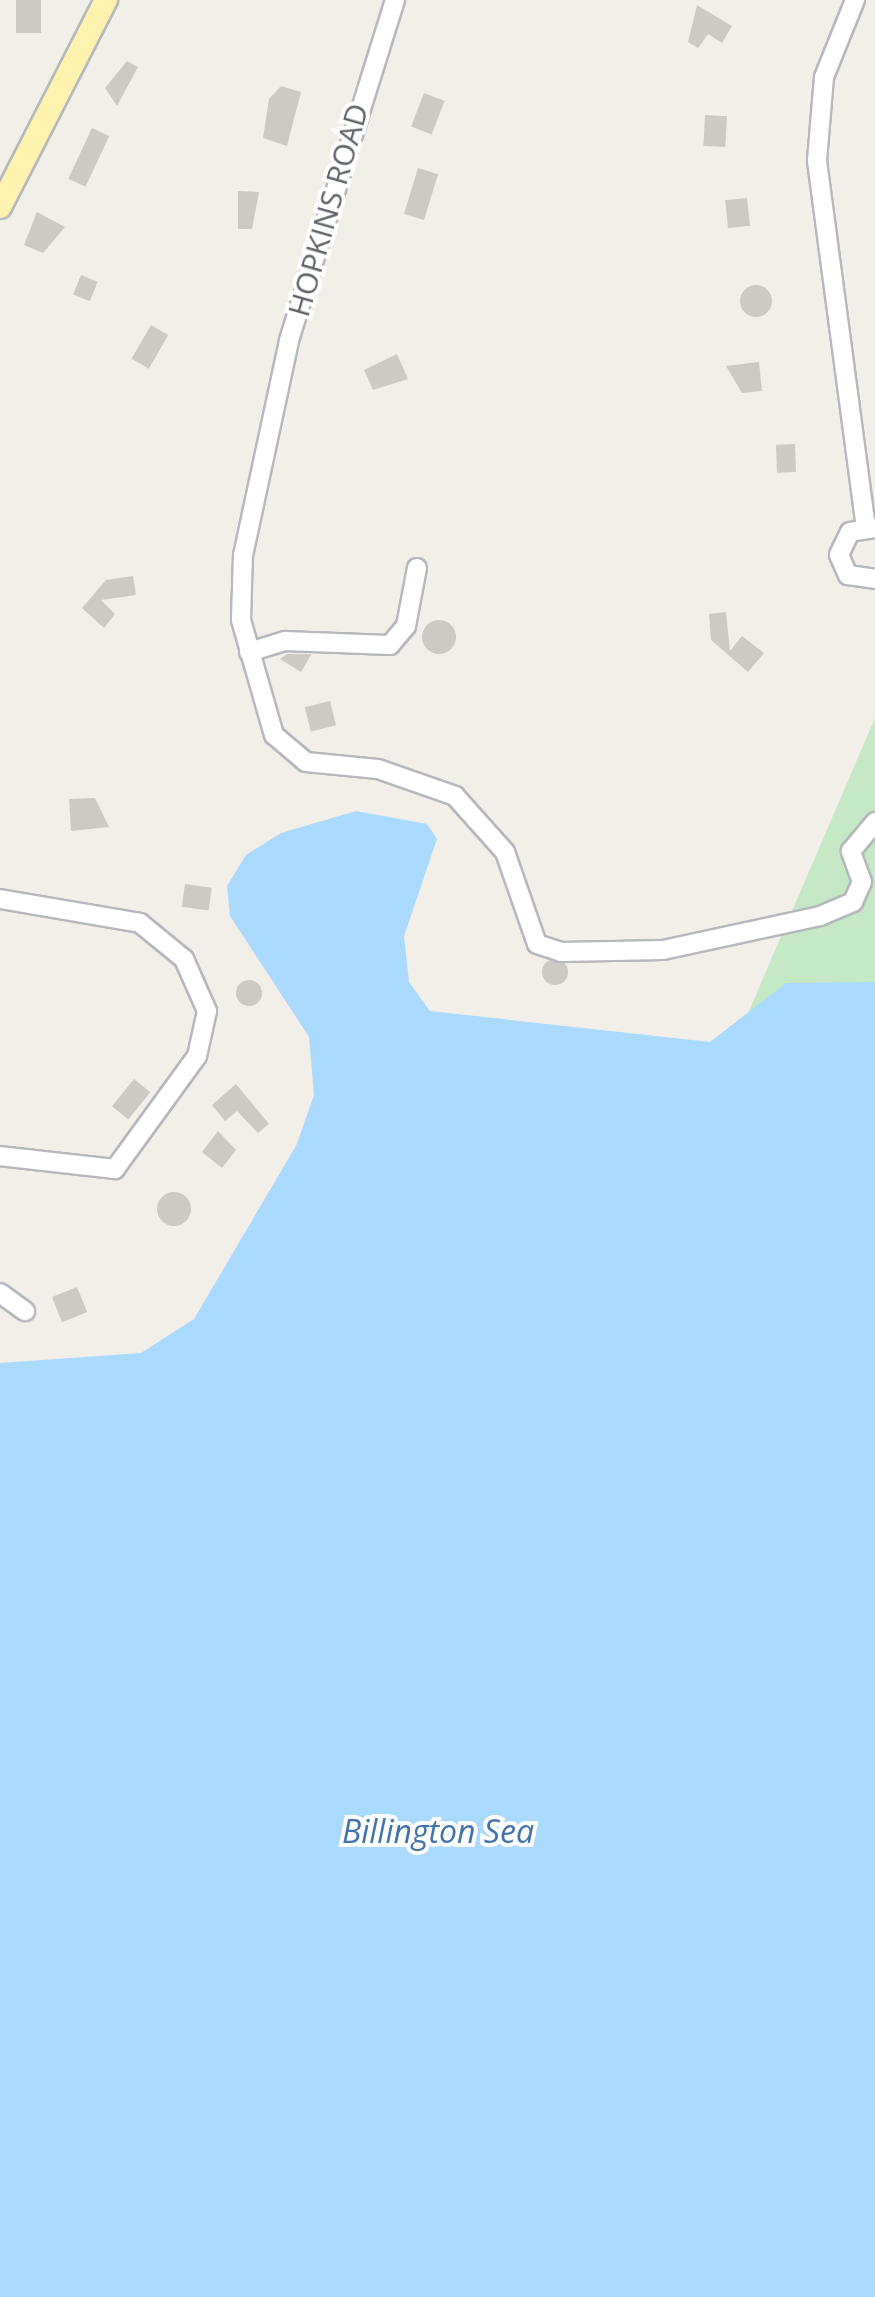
<!DOCTYPE html>
<html>
<head>
<meta charset="utf-8">
<style>
  body { margin:0 }
  #map { position:relative; width:875px; height:2297px; overflow:hidden; background:#f1efe8; font-family:"Open Sans",sans-serif }
  div>[style] { position:absolute }
  [style*='--x'] { left:calc(var(--x)*1px); top:calc(var(--y)*1px); width:calc(var(--w)*1px); rotate:calc(var(--a)*1deg) }
  .green>* { inset:0; background:#c5e8c5 }
  .water>* { inset:0; background:#aadaff }
  .building>* { inset:0; background:#cccac5; transform-origin:0 0 }
  .round { border-radius:50% }
  .roads { filter:drop-shadow(2px 0 #b5b8bc) drop-shadow(-2px 0 #b5b8bc) drop-shadow(0 2px #b5b8bc) drop-shadow(0 -2px #b5b8bc) }
  .minor>* { height:18px; margin:-9px; padding:0 9px; transform-origin:9px; border-radius:9px; background:#fff }
  .major>* { height:22px; margin:-11px; padding:0 11px; transform-origin:11px; border-radius:11px; background:#fff2af }
  span { translate:-50% -50%; white-space:nowrap; text-align:center; line-height:1.15; -webkit-text-stroke:8px #fff; paint-order:stroke }
  .street-label { font-size:30px; color:#5f6368 }
  .water-label { font-size:32px; color:#4174aa; font-style:italic }
</style>
</head>
<body>
<div id="map">
  <div class="green">
    <div style="clip-path:polygon(875px 718px,875px 1010px,734px 1046px)"></div>
  </div>
  <div class="water">
    <div style="clip-path:polygon(356px 811px,427px 824px,437px 839px,404px 936px,409px 982px,430px 1011px,710px 1042px,786px 983px,875px 982px,875px 2297px,0 2297px,0 1363px,141px 1353px,194px 1319px,297px 1144px,314px 1095px,309px 1037px,230px 916px,227px 886px,246px 855px,281px 833px)"></div>
  </div>
  <div class="building">
    <div style="left:16px;top:0;width:25px;height:33px"></div>
    <div style="clip-path:polygon(697px 5px,732px 26px,722px 43px,708px 34px,698px 48px,688px 42px)"></div>
    <div style="clip-path:polygon(127px 61px,138px 67px,117px 106px,105px 88px)"></div>
    <div style="clip-path:polygon(281px 86px,301px 92px,287px 146px,263px 138px,269px 99px)"></div>
    <div style="left:424px;top:93px;width:22px;height:36px;rotate:21deg"></div>
    <div style="left:705px;top:115px;width:22px;height:31px;rotate:3deg"></div>
    <div style="left:92px;top:128px;width:19px;height:56px;rotate:25deg"></div>
    <div style="left:418px;top:168px;width:21px;height:48px;rotate:17deg"></div>
    <div style="clip-path:polygon(238px 191px,259px 192px,252px 229px,238px 229px)"></div>
    <div style="left:747px;top:198px;width:28px;height:22px;rotate:84deg"></div>
    <div style="clip-path:polygon(37px 212px,65px 227px,43px 253px,24px 245px)"></div>
    <div style="left:81px;top:275px;width:18px;height:21px;rotate:22deg"></div>
    <div class="round" style="left:740px;top:285px;width:32px;height:32px"></div>
    <div style="left:151px;top:325px;width:20px;height:39px;rotate:30deg"></div>
    <div style="clip-path:polygon(397px 354px,408px 379px,373px 390px,364px 370px)"></div>
    <div style="clip-path:polygon(759px 362px,762px 391px,742px 393px,726px 366px)"></div>
    <div style="left:795px;top:444px;width:28px;height:19px;rotate:88deg"></div>
    <div style="clip-path:polygon(133px 576px,136px 595px,101px 600px,115px 614px,104px 628px,82px 608px,106px 580px)"></div>
    <div style="clip-path:polygon(726px 612px,730px 651px,742px 636px,764px 653px,748px 672px,711px 640px,709px 614px)"></div>
    <div class="round" style="left:422px;top:620px;width:34px;height:34px"></div>
    <div style="clip-path:polygon(287px 654px,311px 654px,311px 655px,301px 672px,280px 659px)"></div>
    <div style="left:330px;top:701px;width:25px;height:26px;rotate:76deg"></div>
    <div style="clip-path:polygon(95px 798px,109px 827px,71px 831px,69px 799px)"></div>
    <div style="left:185px;top:884px;width:27px;height:23px;rotate:8deg"></div>
    <div class="round" style="left:542px;top:959px;width:26px;height:26px"></div>
    <div class="round" style="left:236px;top:980px;width:26px;height:26px"></div>
    <div style="left:134px;top:1079px;width:21px;height:35px;rotate:39deg"></div>
    <div style="clip-path:polygon(236px 1084px,269px 1124px,258px 1133px,237px 1111px,225px 1121px,212px 1105px)"></div>
    <div style="clip-path:polygon(218px 1131px,236px 1150px,222px 1168px,202px 1152px)"></div>
    <div class="round" style="left:157px;top:1192px;width:34px;height:34px"></div>
    <div style="left:77px;top:1287px;width:27px;height:27px;rotate:68deg"></div>
  </div>
  <div class="roads">
    <div class="minor">
      <div style="--x:395;--y:0;--w:357;--a:107.3"></div>
      <div style="--x:289;--y:341;--w:219;--a:102.1"></div>
      <div style="--x:243;--y:555;--w:65;--a:91.8"></div>
      <div style="--x:241;--y:620;--w:120;--a:74"></div>
      <div style="--x:274;--y:735;--w:42;--a:40.2"></div>
      <div style="--x:306;--y:762;--w:72;--a:5.6"></div>
      <div style="--x:378;--y:769;--w:82;--a:19.3"></div>
      <div style="--x:455;--y:796;--w:75;--a:48.2"></div>
      <div style="--x:505;--y:852;--w:97;--a:70.8"></div>
      <div style="--x:537;--y:944;--w:25;--a:18"></div>
      <div style="--x:561;--y:952;--w:102;--a:-1.1"></div>
      <div style="--x:663;--y:950;--w:161;--a:-12.2"></div>
      <div style="--x:820;--y:916;--w:36;--a:-23"></div>
      <div style="--x:853;--y:902;--w:22;--a:-66"></div>
      <div style="--x:862;--y:882;--w:33;--a:-110"></div>
      <div style="--x:851;--y:851;--w:38;--a:-50"></div>
      <div style="--x:855;--y:0;--w:83;--a:111.9"></div>
      <div style="--x:824;--y:77;--w:84;--a:94.8"></div>
      <div style="--x:817;--y:161;--w:369;--a:82.4"></div>
      <div style="--x:875;--y:528;--w:25;--a:171"></div>
      <div style="--x:850;--y:532;--w:25;--a:116"></div>
      <div style="--x:839;--y:555;--w:22;--a:66"></div>
      <div style="--x:848;--y:575;--w:27;--a:8"></div>
      <div style="--x:249;--y:652;--w:38;--a:-17"></div>
      <div style="--x:285;--y:641;--w:105;--a:2.2"></div>
      <div style="--x:390;--y:645;--w:25;--a:-50"></div>
      <div style="--x:406;--y:626;--w:59;--a:-79.3"></div>
      <div style="--x:0;--y:899;--w:142;--a:9.7"></div>
      <div style="--x:140;--y:923;--w:57;--a:39.3"></div>
      <div style="--x:184;--y:959;--w:57;--a:66.1"></div>
      <div style="--x:207;--y:1011;--w:46;--a:102.5"></div>
      <div style="--x:197;--y:1056;--w:140;--a:126"></div>
      <div style="--x:115;--y:1169;--w:116;--a:-173.6"></div>
      <div style="--x:0;--y:1293;--w:31;--a:36"></div>
    </div>
    <div class="major">
      <div style="--x:0;--y:207;--w:233;--a:-62.9"></div>
    </div>
  </div>
  <div class="street-label">
    <span style="left:328px;top:210px;rotate:-74deg">HOPKINS ROAD</span>
  </div>
  <div class="water-label">
    <span style="left:438px;top:1831px">Billington Sea</span>
  </div>
</div>
</body>
</html>
